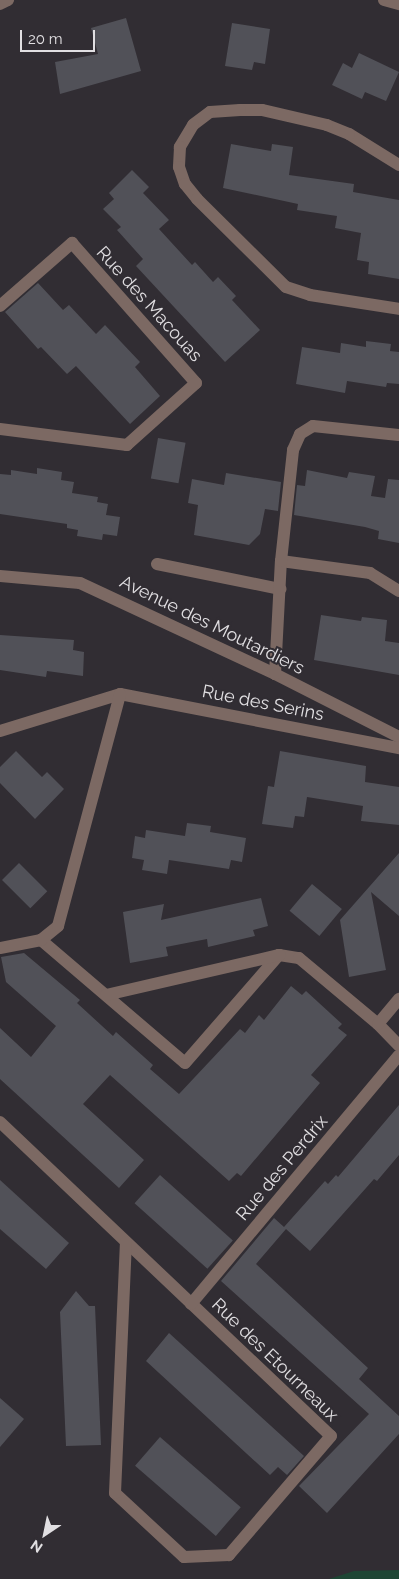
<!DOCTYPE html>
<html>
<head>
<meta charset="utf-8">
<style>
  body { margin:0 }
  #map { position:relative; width:399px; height:1579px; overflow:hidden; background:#312d33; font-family:Raleway,sans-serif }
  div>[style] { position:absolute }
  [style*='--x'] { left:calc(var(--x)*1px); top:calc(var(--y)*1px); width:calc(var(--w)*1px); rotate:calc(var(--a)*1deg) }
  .green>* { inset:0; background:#1e4534 }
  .building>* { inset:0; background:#515158; transform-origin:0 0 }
  .minor>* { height:12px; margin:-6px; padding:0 6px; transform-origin:6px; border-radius:6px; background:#7c6963 }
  span { translate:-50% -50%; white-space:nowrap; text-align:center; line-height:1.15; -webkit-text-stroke:4px #312d33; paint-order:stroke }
  .street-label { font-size:18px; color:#e1dfe2 }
  .north { position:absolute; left:20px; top:1509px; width:50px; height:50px; -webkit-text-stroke:4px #312d33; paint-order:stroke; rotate:214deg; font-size:14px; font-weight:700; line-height:20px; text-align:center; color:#e1dfe2 }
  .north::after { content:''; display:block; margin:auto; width:18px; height:22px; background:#e1dfe2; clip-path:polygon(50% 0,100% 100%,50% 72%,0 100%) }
  .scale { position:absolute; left:20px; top:30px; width:75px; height:22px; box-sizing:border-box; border:2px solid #e1dfe2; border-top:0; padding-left:6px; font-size:15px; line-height:18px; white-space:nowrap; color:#e1dfe2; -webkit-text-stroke:4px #312d33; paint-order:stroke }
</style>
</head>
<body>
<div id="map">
  <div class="green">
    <div style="clip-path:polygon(399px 1570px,399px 1579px,329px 1579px,354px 1571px)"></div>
  </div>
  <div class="building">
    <div style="clip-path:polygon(126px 18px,141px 71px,60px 94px,55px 62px,98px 54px,91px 28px)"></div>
    <div style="clip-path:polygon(232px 23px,270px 29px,265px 64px,254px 62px,252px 70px,225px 66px)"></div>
    <div style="clip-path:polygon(359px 53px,399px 72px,386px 101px,365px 92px,362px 99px,332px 85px,343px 63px,352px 68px)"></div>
    <div style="clip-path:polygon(231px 144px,271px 151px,272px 144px,293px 147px,289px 175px,354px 184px,353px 192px,399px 200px,399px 279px,368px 274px,369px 262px,357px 260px,361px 233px,335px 228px,337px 216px,297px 210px,298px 204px,223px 188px)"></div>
    <div style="clip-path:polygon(132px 170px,149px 187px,143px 193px,169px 220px,159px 229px,192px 265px,195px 262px,213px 282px,218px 277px,236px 296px,232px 300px,260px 330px,225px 362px,136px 266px,143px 259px,117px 230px,121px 227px,103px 209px,114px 199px,109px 193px)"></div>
    <div style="clip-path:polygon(38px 283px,63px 310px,69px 305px,96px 334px,105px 325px,140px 362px,135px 367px,160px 396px,130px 424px,76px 366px,67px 374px,41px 347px,38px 349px,5px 312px)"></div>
    <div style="clip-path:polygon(366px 341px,391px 344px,390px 351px,399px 352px,399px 384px,387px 383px,386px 387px,347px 381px,345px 393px,296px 384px,302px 347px,340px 353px,341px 343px,366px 347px)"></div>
    <div style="left:158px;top:438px;width:28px;height:41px;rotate:10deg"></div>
    <div style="clip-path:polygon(37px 468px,62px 472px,61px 480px,74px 482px,72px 493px,98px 497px,97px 502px,108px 504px,106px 515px,120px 517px,117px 536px,103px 534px,102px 540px,77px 536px,78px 530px,67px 528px,67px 524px,0 514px,0 474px,11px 475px,11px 470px,37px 474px)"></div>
    <div style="clip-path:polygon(307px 470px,347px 478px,349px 472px,375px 476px,371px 496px,385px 498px,388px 479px,399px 480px,399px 543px,378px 539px,379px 531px,365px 527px,294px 515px,297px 485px,305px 486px)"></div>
    <div style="clip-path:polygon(226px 473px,281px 482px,278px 511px,265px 509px,260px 534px,249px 545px,194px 535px,198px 505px,188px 503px,192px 479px,224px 485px)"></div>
    <div style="clip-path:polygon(321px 615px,361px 621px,362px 617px,387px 620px,385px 641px,399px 643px,399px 675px,314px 660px)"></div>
    <div style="clip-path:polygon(0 635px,74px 640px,73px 650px,84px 652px,83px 676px,47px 671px,46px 677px,0 670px)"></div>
    <div style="clip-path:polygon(16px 751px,42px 777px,47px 772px,64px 789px,35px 819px,0 783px,0 767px)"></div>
    <div style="clip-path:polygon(280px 751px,366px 766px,365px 782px,399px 787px,399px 825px,361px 821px,363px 806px,307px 797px,304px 817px,295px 816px,293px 828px,262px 824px,268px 786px,274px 787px)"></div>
    <div style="clip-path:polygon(187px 823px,211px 826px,210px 832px,246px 838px,242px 862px,231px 860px,229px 869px,169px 860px,167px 874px,142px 870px,144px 860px,132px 858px,135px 836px,145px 838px,146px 830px,185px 836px)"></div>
    <div style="clip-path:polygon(399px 853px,399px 916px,371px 892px,386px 970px,349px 977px,340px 920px)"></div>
    <div style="left:19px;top:863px;width:40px;height:24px;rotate:45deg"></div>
    <div style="left:312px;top:884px;width:39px;height:35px;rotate:40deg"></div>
    <div style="clip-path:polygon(261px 898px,268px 926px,253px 930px,255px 936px,208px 947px,207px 939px,166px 947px,168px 956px,130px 963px,123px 912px,164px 904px,161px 920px)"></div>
    <div style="clip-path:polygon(24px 953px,80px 1000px,77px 1003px,113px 1036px,116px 1032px,153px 1065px,150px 1069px,179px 1094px,240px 1029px,245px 1033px,259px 1015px,264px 1020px,291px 986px,302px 995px,306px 991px,342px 1024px,338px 1028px,347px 1035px,311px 1075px,320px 1083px,241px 1176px,237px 1173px,229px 1181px,110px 1075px,83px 1104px,144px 1160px,119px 1188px,0 1079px,0 1028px,31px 1057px,56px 1026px,6px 982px,1px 957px)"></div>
    <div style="clip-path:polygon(399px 1105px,399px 1155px,377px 1181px,374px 1179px,310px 1251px,286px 1229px,256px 1264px,368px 1368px,359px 1379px,399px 1416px,399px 1434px,327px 1513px,299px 1486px,369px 1414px,221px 1281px,274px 1218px,284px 1227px,325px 1181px,328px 1184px,336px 1175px,338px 1177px)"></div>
    <div style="left:160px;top:1175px;width:98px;height:38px;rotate:42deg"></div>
    <div style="clip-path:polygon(0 1180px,69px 1243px,46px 1269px,0 1229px)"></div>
    <div style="clip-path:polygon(76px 1291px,89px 1306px,95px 1306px,101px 1445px,66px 1446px,60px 1312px)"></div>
    <div style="clip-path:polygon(169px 1333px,304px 1456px,287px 1475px,278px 1467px,270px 1475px,146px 1361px)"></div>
    <div style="clip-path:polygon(0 1398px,24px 1419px,0 1447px)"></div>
    <div style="left:160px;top:1437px;width:107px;height:38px;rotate:41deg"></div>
  </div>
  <div class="minor">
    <div style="--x:384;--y:0;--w:16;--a:15"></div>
    <div style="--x:0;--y:4;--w:9;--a:-27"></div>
    <div style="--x:399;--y:165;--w:59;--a:-148.2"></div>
    <div style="--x:349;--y:134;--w:24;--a:-158"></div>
    <div style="--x:327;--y:125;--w:67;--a:-167"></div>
    <div style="--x:262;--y:110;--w:22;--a:180"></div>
    <div style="--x:240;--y:110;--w:30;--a:176"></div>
    <div style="--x:210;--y:112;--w:21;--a:143"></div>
    <div style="--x:193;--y:125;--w:26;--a:121"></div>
    <div style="--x:180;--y:147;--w:20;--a:93"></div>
    <div style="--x:179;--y:167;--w:18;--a:71"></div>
    <div style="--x:185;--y:184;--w:19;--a:51"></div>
    <div style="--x:197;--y:199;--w:125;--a:44.7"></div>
    <div style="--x:286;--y:287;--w:25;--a:18"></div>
    <div style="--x:310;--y:295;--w:90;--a:8.9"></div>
    <div style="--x:0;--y:306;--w:96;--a:-41.2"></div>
    <div style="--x:72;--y:243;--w:187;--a:48.5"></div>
    <div style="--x:196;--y:383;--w:93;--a:138.1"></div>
    <div style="--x:127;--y:445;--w:128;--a:-172.8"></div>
    <div style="--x:281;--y:561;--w:90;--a:7.7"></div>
    <div style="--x:370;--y:573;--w:34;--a:32"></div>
    <div style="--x:157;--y:564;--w:126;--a:11.5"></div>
    <div style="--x:0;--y:576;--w:80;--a:5"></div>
    <div style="--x:80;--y:583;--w:215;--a:25"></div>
    <div style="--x:275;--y:674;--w:139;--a:26.9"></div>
    <div style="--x:275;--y:674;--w:113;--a:-87"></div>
    <div style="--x:281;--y:561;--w:112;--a:-83.8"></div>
    <div style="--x:293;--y:450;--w:17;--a:-66"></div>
    <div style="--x:300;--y:434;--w:15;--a:-32"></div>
    <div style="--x:313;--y:426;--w:86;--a:6"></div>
    <div style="--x:0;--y:731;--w:126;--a:-17.1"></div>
    <div style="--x:120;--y:694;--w:284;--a:11"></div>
    <div style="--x:41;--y:940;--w:189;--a:40.5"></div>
    <div style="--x:185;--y:1063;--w:143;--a:-49"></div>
    <div style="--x:279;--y:955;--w:20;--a:9"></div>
    <div style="--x:299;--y:958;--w:103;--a:39.9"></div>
    <div style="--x:378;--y:1024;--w:30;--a:46"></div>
    <div style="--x:0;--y:948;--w:42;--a:-11"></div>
    <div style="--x:41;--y:940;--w:22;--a:-39"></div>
    <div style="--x:58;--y:926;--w:240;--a:-75"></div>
    <div style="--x:106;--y:995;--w:178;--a:-13"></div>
    <div style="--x:378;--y:1024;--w:33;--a:-50"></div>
    <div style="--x:0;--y:1122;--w:456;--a:43.5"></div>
    <div style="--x:331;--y:1436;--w:157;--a:130.6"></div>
    <div style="--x:229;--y:1555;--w:45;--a:177.5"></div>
    <div style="--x:184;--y:1557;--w:94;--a:-137.2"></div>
    <div style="--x:115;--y:1493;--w:251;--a:-87.5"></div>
    <div style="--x:191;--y:1304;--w:324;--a:-50.1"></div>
  </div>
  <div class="street-label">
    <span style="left:149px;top:304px;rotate:48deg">Rue des Macouas</span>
    <span style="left:212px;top:625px;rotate:26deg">Avenue des Moutardiers</span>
    <span style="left:263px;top:703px;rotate:11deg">Rue des Serins</span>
    <span style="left:282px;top:1168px;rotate:-50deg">Rue des Perdrix</span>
    <span style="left:275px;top:1360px;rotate:44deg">Rue des Etourneaux</span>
  </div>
  <div class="north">N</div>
  <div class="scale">20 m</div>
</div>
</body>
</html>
